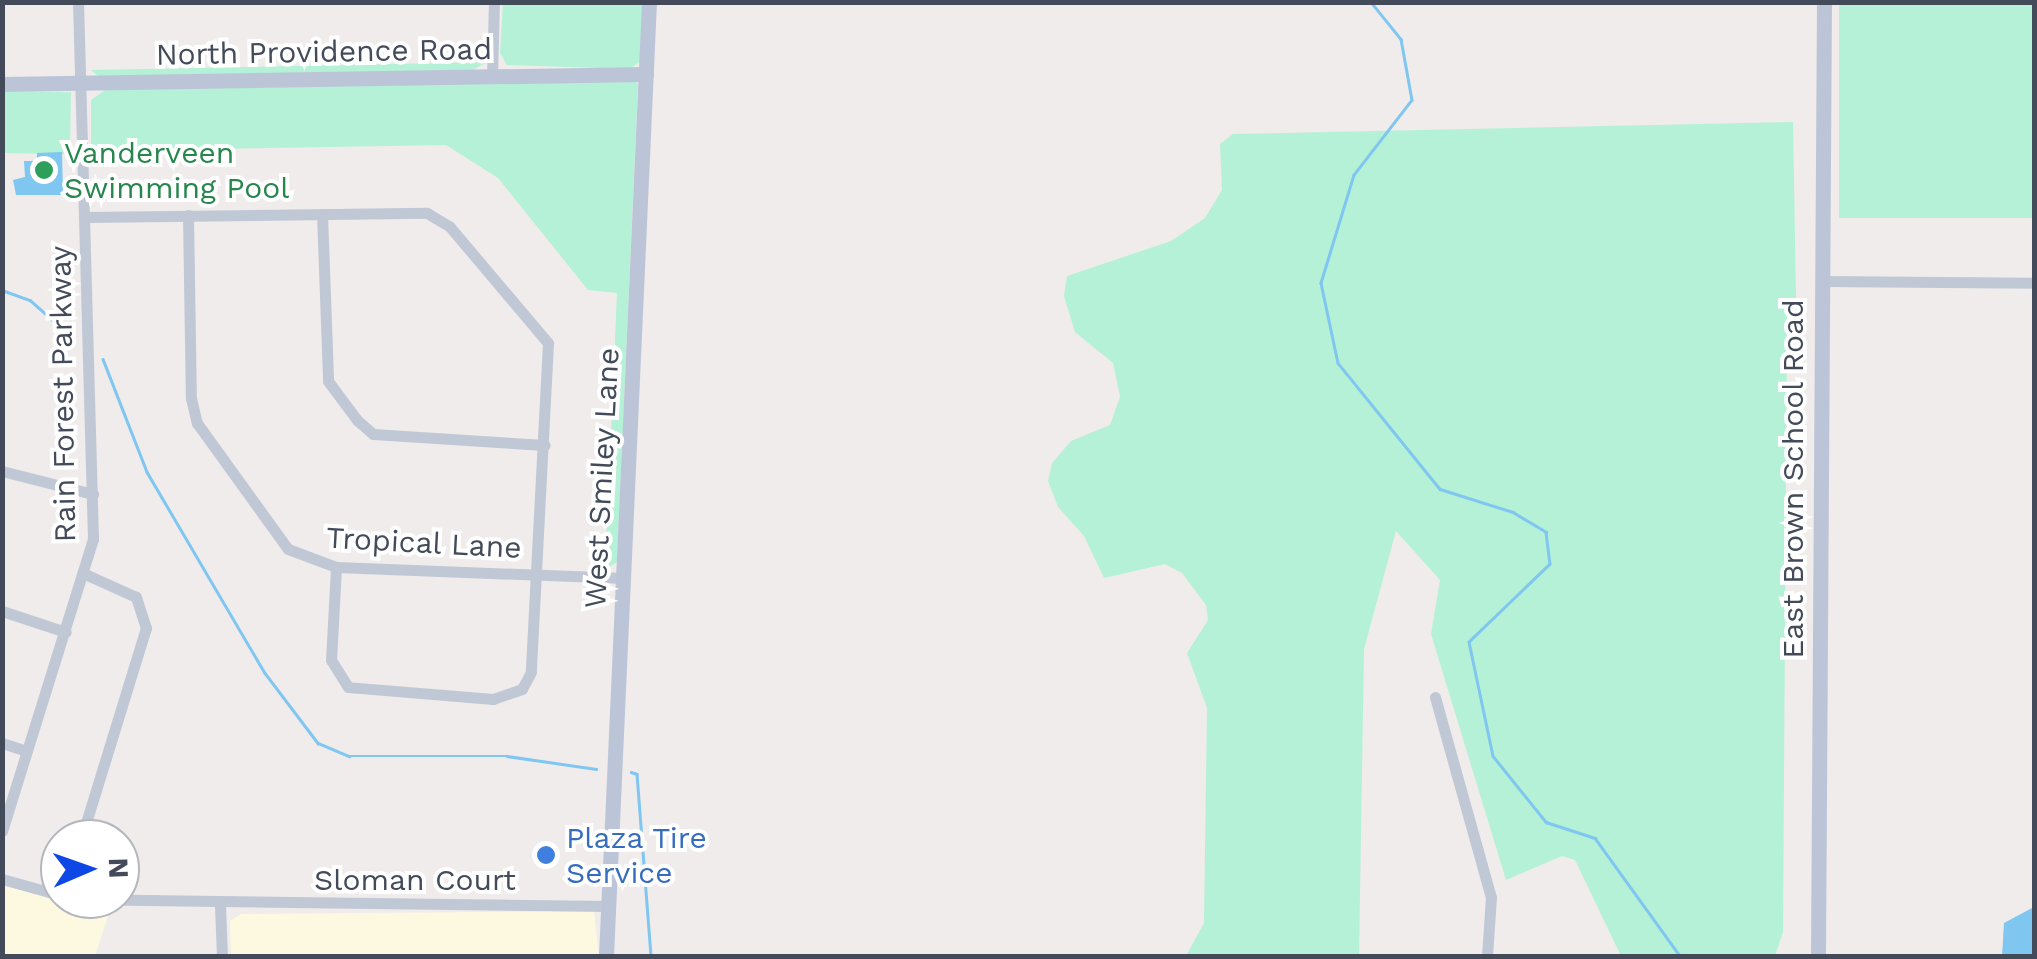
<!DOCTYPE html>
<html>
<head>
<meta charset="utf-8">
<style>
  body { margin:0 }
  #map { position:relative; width:2037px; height:959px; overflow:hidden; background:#efeceb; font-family:"Work Sans",sans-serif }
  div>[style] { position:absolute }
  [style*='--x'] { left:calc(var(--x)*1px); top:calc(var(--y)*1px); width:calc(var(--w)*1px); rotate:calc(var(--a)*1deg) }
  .commercial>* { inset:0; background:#fdf9e1 }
  .green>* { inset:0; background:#b5f1d6; transform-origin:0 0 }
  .water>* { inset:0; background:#7fc6f1 }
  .stream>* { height:2.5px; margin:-1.25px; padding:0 1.25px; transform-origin:1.25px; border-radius:1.25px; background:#7fc6f1 }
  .street>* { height:11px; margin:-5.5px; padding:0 5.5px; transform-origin:5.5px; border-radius:5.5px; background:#c0c8d5 }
  .secondary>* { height:15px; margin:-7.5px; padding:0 7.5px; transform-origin:7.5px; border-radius:7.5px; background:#bcc5d7 }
  .dots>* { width:28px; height:28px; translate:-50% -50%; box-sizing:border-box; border:5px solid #fff; border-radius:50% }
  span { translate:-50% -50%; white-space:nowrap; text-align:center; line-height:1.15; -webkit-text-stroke:8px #fff; paint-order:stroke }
  .street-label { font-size:30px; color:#434b5a }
  .leisure-label { font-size:30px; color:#27864d }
  .left { translate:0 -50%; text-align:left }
  .shop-label { font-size:30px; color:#366cbe }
  .frame { position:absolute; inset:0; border:5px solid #434b5a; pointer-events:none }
  .north { position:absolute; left:40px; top:819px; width:100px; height:100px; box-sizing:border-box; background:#fff; border:2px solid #b4b7bd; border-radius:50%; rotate:88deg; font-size:28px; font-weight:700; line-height:40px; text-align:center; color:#434b5a }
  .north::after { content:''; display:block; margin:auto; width:35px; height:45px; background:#0d48e7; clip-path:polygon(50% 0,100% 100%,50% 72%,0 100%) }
</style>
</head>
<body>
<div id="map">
  <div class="commercial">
    <div style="clip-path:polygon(2px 885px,109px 913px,95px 956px,3px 956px)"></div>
    <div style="clip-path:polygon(594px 911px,599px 956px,231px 956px,230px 921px,241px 914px)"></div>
  </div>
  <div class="green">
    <div style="clip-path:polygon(503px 3px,645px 3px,642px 60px,630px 69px,507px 65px,500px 53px)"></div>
    <div style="left:1839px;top:3px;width:195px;height:215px"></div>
    <div style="clip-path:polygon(487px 62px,471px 71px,98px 76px,91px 70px)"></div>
    <div style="clip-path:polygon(632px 80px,638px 84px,617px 562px,605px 570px,617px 293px,588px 290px,498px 178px,446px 145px,91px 151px,91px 100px,108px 88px)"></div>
    <div style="left:2px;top:91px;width:69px;height:62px;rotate:1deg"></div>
    <div style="clip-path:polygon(1793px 122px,1796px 297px,1787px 318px,1783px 932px,1775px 956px,1621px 956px,1575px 860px,1562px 856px,1506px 880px,1431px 634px,1440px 580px,1396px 531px,1364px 649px,1359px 956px,1186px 956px,1204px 923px,1207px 708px,1187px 653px,1208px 620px,1206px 605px,1182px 573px,1165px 564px,1104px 578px,1084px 536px,1058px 507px,1048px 481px,1052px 463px,1071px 441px,1110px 425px,1120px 397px,1113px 363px,1075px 332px,1064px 296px,1067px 276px,1171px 241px,1205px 218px,1222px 190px,1220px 144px,1233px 134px)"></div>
  </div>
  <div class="water">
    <div style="clip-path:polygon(62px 152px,63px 195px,16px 195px,13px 180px,25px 177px,24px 161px,37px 161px,37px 153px)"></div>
    <div style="clip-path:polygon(2034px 907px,2034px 956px,2002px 956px,2004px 923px)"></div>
  </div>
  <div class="stream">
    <div style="--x:1371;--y:2;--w:48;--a:51"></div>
    <div style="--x:1401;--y:39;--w:62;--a:79.8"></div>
    <div style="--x:1412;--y:100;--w:95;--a:127.7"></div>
    <div style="--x:1354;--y:175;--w:113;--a:107"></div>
    <div style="--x:1321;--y:283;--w:82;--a:78"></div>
    <div style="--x:1338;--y:363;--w:162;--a:51"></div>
    <div style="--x:1440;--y:489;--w:77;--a:17.5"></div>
    <div style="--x:1513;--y:512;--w:39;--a:31"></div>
    <div style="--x:1546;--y:532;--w:32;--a:83"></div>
    <div style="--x:1550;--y:564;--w:112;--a:136.1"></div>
    <div style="--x:1469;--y:642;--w:116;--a:78.1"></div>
    <div style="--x:1493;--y:756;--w:85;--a:51.2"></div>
    <div style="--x:1546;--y:822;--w:52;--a:18.1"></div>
    <div style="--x:1595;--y:838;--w:145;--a:54.2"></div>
    <div style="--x:2;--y:290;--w:30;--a:20"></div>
    <div style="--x:30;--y:300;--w:56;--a:41.4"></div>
    <div style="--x:103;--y:359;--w:121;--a:68.7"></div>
    <div style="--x:147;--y:472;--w:233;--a:59.6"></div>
    <div style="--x:265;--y:673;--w:88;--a:52.9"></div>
    <div style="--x:318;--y:743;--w:34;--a:23"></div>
    <div style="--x:349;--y:756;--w:158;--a:0"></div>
    <div style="--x:507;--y:756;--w:90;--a:8.3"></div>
    <div style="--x:631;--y:772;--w:6;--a:18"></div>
    <div style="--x:637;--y:774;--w:183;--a:85.6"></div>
  </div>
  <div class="street">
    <div style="--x:492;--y:77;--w:75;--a:-88.5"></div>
    <div style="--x:322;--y:214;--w:167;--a:87.9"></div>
    <div style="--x:328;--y:381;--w:49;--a:53.4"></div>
    <div style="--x:357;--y:420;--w:21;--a:41"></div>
    <div style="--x:373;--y:434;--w:172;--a:3.7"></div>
    <div style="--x:188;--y:215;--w:183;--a:89.1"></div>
    <div style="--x:191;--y:398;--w:26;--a:77"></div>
    <div style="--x:197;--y:423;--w:155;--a:54.2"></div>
    <div style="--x:288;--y:549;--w:51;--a:20.6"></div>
    <div style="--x:336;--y:567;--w:289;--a:2.2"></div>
    <div style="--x:86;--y:217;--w:341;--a:-0.7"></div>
    <div style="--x:427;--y:213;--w:27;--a:31"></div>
    <div style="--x:450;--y:227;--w:152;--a:49.8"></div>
    <div style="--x:548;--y:343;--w:329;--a:93"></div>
    <div style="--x:531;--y:672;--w:19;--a:118"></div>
    <div style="--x:522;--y:689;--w:31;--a:161"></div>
    <div style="--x:493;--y:699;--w:145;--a:-175.3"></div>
    <div style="--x:348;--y:687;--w:32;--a:-122"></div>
    <div style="--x:331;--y:660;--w:93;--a:-86.9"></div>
    <div style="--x:1821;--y:281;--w:213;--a:0.5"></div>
    <div style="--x:2;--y:471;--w:94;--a:14.2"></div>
    <div style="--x:2;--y:611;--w:67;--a:18.2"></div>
    <div style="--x:1435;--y:697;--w:208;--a:74.4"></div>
    <div style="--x:1491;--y:897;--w:59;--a:93.9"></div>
    <div style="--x:2;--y:743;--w:26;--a:18"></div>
    <div style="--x:2;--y:831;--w:306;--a:-72.7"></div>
    <div style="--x:93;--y:539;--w:537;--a:-91.6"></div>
    <div style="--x:81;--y:839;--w:221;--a:-72.9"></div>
    <div style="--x:146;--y:628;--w:33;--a:-108"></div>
    <div style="--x:136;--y:597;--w:56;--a:-155.7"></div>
    <div style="--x:2;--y:879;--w:60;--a:15.4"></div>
    <div style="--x:72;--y:899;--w:537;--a:0.75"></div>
    <div style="--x:220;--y:905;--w:51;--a:87.8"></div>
  </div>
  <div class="secondary">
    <div style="--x:2;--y:84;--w:644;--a:-0.89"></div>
    <div style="--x:606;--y:956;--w:955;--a:-87.42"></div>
    <div style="--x:1818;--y:956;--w:954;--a:-89.64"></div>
  </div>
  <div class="dots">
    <div style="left:44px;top:170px;background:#2e9e5b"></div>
    <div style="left:546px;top:855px;background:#3f7fe0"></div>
  </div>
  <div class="street-label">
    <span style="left:324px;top:52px;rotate:-1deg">North Providence Road</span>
    <span style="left:63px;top:394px;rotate:-91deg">Rain Forest Parkway</span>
    <span style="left:602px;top:478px;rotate:-87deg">West Smiley Lane</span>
    <span style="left:1793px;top:479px;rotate:-90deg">East Brown School Road</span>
    <span style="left:424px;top:543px;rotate:3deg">Tropical Lane</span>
    <span style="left:415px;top:880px">Sloman Court</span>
  </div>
  <div class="leisure-label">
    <span class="left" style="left:64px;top:170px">Vanderveen<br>Swimming Pool</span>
  </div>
  <div class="shop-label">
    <span class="left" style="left:566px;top:855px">Plaza Tire<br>Service</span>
  </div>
  <div class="frame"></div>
  <div class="north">N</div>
</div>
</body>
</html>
